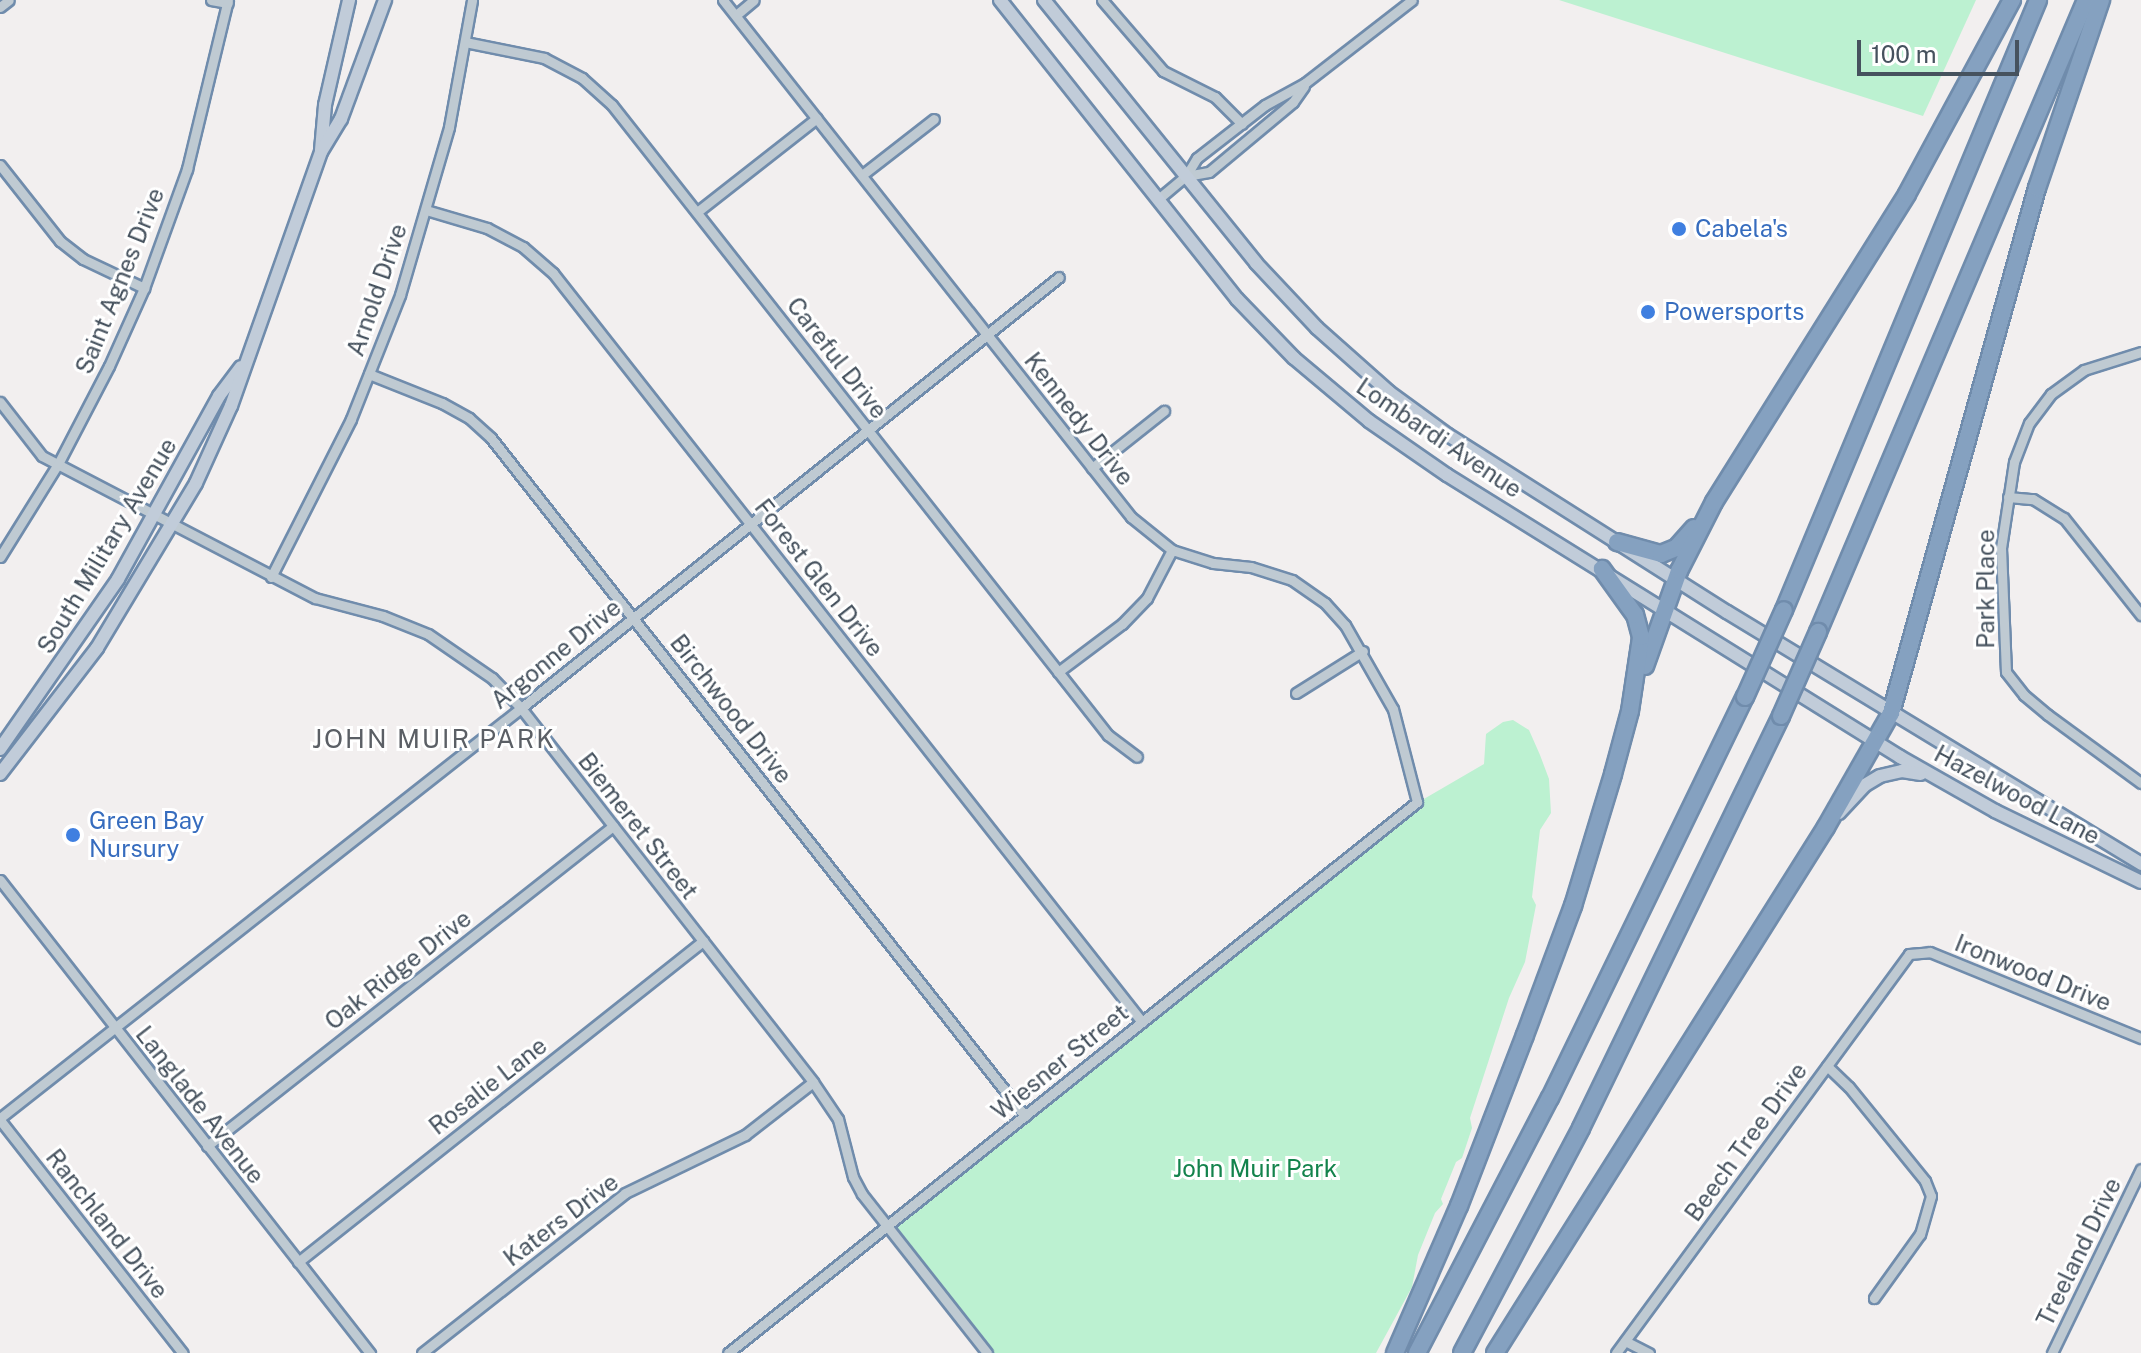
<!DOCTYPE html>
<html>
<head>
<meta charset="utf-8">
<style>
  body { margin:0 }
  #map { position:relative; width:2141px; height:1353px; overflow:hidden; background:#f2efef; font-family:"Public Sans",sans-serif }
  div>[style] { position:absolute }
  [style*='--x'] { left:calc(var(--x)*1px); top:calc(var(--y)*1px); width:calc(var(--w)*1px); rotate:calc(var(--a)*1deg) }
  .green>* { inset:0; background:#bcf1d1 }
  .roads { filter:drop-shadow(2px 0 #708cac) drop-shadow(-2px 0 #708cac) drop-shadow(0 2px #708cac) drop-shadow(0 -2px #708cac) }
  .street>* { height:9px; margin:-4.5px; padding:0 4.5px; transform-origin:4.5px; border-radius:4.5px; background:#bfcad2 }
  .secondary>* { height:12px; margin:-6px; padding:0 6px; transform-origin:6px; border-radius:6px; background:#c1ccd9 }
  .highway>* { height:16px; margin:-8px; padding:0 8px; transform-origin:8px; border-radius:8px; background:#85a1c0 }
  .bridges { filter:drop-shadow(2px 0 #708cac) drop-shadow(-2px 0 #708cac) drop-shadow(0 2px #708cac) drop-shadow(0 -2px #708cac) }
  .highway-bridge>* { height:16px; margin:-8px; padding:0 8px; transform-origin:8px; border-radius:8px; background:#85a1c0 }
  .dots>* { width:22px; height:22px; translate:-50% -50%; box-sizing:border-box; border:4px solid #fff; border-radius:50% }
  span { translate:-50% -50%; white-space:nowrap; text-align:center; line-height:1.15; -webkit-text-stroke:6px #fff; paint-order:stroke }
  .shop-label { font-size:24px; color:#366cbe }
  .left { translate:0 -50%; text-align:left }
  .street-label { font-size:24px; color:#46525e }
  .park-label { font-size:24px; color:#13834c }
  .neighbourhood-label { font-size:26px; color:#5b5f65; letter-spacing:2px }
  .scale { position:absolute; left:1857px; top:40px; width:162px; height:36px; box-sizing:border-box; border:4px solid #46525e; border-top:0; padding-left:10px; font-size:24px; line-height:28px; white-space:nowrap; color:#46525e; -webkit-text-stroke:6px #fff; paint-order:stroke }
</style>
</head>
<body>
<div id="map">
  <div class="green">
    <div style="clip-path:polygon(1559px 0,1976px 0,1923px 116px)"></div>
    <div style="clip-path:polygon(1513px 720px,1529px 730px,1540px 755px,1549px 779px,1551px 813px,1540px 830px,1532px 897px,1536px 905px,1525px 962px,1509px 998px,1470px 1118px,1472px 1128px,1462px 1158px,1456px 1162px,1441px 1199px,1443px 1204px,1435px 1213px,1418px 1255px,1412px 1287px,1376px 1353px,987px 1353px,887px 1226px,1417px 803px,1484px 764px,1486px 734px,1503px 722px)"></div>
  </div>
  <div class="roads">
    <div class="street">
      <div style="--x:211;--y:0;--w:17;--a:10"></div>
      <div style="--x:723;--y:0;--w:659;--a:51.72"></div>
      <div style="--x:1131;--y:517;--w:53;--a:38.8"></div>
      <div style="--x:1172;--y:550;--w:43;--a:17.6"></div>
      <div style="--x:1213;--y:563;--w:38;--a:6"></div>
      <div style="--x:1251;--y:567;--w:43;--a:17.6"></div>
      <div style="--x:1292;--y:580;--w:40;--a:34.9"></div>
      <div style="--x:1325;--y:603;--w:30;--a:48"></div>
      <div style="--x:1345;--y:625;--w:97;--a:60.3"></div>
      <div style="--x:1393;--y:709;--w:96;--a:75.5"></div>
      <div style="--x:1417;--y:802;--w:882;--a:141.35"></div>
      <div style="--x:1102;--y:0;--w:94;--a:49.3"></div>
      <div style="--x:1163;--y:71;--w:58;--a:26.6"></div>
      <div style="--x:1215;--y:97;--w:38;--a:45"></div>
      <div style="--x:0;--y:7;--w:11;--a:-38"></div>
      <div style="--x:736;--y:15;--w:23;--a:-40"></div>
      <div style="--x:465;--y:42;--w:81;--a:11.4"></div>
      <div style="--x:544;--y:58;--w:43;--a:27.8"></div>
      <div style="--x:582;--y:78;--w:40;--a:42"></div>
      <div style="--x:612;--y:105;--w:802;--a:51.79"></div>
      <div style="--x:1108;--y:735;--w:36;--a:37"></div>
      <div style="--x:0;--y:165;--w:97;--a:51.7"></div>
      <div style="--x:60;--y:241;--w:29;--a:38"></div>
      <div style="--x:83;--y:259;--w:68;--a:25.4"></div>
      <div style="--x:862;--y:175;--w:91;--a:-37.9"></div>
      <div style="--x:1186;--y:176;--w:23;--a:-10"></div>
      <div style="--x:1209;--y:172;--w:109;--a:-39.8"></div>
      <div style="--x:1293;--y:102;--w:19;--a:-55"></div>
      <div style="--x:1157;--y:200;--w:38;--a:-40"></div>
      <div style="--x:1186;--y:176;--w:21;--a:-59"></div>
      <div style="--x:1197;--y:158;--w:86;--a:-37.9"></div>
      <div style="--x:1265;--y:105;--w:46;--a:-28.8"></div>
      <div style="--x:1305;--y:83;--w:135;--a:-37.8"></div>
      <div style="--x:426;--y:210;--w:64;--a:16.4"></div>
      <div style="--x:487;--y:228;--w:41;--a:27.8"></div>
      <div style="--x:523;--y:247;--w:40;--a:41"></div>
      <div style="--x:553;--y:273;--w:953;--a:51.82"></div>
      <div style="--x:697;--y:212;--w:152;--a:-38.1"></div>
      <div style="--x:2141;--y:352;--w:60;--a:162.5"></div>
      <div style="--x:2084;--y:370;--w:41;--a:144"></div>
      <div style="--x:2051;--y:394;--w:36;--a:127"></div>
      <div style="--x:2029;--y:423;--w:42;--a:111"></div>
      <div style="--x:2014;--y:462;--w:87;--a:98.6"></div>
      <div style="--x:2001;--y:548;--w:124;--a:87.7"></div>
      <div style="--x:2006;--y:672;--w:29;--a:52"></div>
      <div style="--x:2024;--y:695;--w:31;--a:40"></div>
      <div style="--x:2048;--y:715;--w:115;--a:36.2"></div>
      <div style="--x:369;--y:374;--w:79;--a:21.7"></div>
      <div style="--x:442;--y:403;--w:31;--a:29"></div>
      <div style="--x:469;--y:418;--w:30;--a:42"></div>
      <div style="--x:491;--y:438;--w:863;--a:51.78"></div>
      <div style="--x:0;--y:402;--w:68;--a:52.1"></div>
      <div style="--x:42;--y:456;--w:308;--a:27.5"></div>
      <div style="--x:315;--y:598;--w:70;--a:14.8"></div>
      <div style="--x:383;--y:616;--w:48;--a:21.8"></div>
      <div style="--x:428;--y:634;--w:78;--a:34.5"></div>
      <div style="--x:492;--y:678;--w:42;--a:46"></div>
      <div style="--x:521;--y:708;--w:474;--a:52"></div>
      <div style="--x:813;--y:1082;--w:45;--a:56"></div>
      <div style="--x:838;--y:1119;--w:60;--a:75.5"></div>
      <div style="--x:853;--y:1177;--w:19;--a:62"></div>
      <div style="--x:862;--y:1194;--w:202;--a:51.8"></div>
      <div style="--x:1092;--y:468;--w:92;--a:-38.4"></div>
      <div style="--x:2008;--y:497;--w:25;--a:5"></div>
      <div style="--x:2033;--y:499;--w:36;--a:32"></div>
      <div style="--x:2064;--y:518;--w:124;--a:51.6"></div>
      <div style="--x:0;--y:557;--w:110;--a:-58.1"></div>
      <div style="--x:58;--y:464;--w:110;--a:-62.5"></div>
      <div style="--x:109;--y:366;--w:85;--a:-65.8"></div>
      <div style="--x:144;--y:288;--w:127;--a:-70.1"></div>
      <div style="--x:187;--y:169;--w:174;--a:-76.4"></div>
      <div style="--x:271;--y:577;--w:177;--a:-63.1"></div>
      <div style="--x:351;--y:419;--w:133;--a:-68.4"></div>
      <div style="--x:400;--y:295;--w:175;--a:-73.7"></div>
      <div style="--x:449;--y:127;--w:129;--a:-79.7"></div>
      <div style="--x:1058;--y:672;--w:80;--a:-36.9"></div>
      <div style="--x:1122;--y:624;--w:36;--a:-46"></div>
      <div style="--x:1147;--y:598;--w:54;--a:-62.5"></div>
      <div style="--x:1296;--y:693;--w:79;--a:-32.1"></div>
      <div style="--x:0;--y:880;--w:601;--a:51.97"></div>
      <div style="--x:1827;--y:1066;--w:30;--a:44"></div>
      <div style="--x:1849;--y:1087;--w:121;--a:51"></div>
      <div style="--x:1925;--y:1181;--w:16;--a:68"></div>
      <div style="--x:1931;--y:1196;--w:40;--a:106"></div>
      <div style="--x:1920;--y:1234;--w:79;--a:125.7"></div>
      <div style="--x:0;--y:1118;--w:663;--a:-38.2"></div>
      <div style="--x:521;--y:708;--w:689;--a:-38.7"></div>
      <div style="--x:0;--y:1120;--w:296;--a:51.9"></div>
      <div style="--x:207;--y:1146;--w:517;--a:-38.24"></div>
      <div style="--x:298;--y:1262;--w:517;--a:-38.4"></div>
      <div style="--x:1625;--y:1341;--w:27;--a:27"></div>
      <div style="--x:422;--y:1353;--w:258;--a:-38.2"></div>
      <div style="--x:625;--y:1193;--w:133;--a:-25.8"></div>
      <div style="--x:745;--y:1135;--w:86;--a:-37.9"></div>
      <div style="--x:1616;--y:1353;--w:495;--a:-53.7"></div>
      <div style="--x:1909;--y:954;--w:21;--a:-5"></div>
      <div style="--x:1930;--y:952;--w:228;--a:22.2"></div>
      <div style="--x:2052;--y:1353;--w:204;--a:-64.2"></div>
    </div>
    <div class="secondary">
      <div style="--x:1000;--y:0;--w:382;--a:51.6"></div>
      <div style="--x:1237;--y:299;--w:82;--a:46"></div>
      <div style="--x:1294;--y:358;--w:98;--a:40"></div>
      <div style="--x:1369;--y:421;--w:95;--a:34.7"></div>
      <div style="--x:1447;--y:475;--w:534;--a:31.9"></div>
      <div style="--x:1900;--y:757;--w:109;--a:29.6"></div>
      <div style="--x:1995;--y:811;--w:162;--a:25.9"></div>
      <div style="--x:1044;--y:0;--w:338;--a:51.1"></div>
      <div style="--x:1256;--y:263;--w:89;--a:46.8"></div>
      <div style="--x:1317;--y:328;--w:96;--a:41.6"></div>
      <div style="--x:1389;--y:392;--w:73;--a:36.1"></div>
      <div style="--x:1448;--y:435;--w:330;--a:32.4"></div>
      <div style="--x:1727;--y:612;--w:485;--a:31.3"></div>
      <div style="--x:321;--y:150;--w:45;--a:-84.9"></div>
      <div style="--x:325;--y:105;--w:108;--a:-77.1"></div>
      <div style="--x:0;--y:749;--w:207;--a:-55.2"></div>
      <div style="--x:118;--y:579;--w:209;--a:-61.1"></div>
      <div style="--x:219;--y:396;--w:36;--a:-53"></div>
      <div style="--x:0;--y:774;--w:159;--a:-52.4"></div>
      <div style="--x:97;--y:648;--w:192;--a:-59"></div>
      <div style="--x:196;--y:483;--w:85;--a:-65.6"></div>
      <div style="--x:231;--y:406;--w:269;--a:-70.5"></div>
      <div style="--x:321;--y:152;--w:39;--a:-59"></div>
      <div style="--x:341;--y:119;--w:127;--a:-69.7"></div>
      <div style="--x:1839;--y:813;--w:38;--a:-47"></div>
      <div style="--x:1865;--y:785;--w:17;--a:-31"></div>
      <div style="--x:1880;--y:776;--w:23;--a:-13"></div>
      <div style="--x:1902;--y:771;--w:19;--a:9"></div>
    </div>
    <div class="highway">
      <div style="--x:1617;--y:542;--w:46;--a:15.3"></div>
      <div style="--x:1661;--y:554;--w:16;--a:-22"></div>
      <div style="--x:1676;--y:548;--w:27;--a:-48"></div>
      <div style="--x:1784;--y:610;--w:661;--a:-67.39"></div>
      <div style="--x:1818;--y:632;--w:686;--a:-67.02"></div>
      <div style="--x:1645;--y:666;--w:101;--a:-70.3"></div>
      <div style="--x:1679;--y:571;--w:77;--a:-63.1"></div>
      <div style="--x:1714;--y:502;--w:363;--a:-57.9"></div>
      <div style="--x:1907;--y:194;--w:221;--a:-61.6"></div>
      <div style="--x:1395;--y:1353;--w:160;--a:-66.5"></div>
      <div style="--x:1459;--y:1206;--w:183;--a:-68.9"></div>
      <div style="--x:1525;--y:1035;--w:138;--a:-69.6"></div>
      <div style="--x:1573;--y:906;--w:138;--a:-73.1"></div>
      <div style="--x:1613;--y:774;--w:65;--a:-74.9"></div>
      <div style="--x:1630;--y:711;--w:75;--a:-81.5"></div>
      <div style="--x:1641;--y:637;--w:23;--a:-105"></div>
      <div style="--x:1635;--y:615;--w:57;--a:-125.7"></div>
      <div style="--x:1417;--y:1353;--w:288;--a:-62.5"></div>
      <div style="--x:1550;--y:1098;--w:446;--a:-64.1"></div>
      <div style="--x:1462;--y:1353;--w:255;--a:-62.1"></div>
      <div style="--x:1581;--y:1128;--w:458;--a:-64.1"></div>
      <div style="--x:1495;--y:1353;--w:621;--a:-57.82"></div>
      <div style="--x:1826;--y:827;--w:131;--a:-60.3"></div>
      <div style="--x:1891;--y:713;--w:545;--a:-74.46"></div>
      <div style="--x:2037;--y:188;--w:199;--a:-71.2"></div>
    </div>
  </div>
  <div class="bridges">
    <div class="highway-bridge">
      <div style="--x:1745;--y:697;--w:95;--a:-65.9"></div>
      <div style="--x:1781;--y:716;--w:92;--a:-66.2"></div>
    </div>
  </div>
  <div class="dots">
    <div style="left:1679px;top:229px;background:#3f7fe0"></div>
    <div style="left:1648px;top:312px;background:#3f7fe0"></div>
    <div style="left:73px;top:835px;background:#3f7fe0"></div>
  </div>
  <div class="shop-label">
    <span class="left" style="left:1695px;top:229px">Cabela's</span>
    <span class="left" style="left:1664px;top:312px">Powersports</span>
    <span class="left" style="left:89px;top:835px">Green Bay<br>Nursury</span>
  </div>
  <div class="street-label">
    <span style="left:120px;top:281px;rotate:-68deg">Saint Agnes Drive</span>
    <span style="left:377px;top:290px;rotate:-71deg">Arnold Drive</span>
    <span style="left:837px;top:358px;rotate:52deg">Careful Drive</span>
    <span style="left:1079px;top:419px;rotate:52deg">Kennedy Drive</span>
    <span style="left:1439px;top:438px;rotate:34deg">Lombardi Avenue</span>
    <span style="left:107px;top:546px;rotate:-59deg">South Military Avenue</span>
    <span style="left:819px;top:578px;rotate:52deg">Forest Glen Drive</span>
    <span style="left:1986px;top:589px;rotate:-90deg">Park Place</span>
    <span style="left:556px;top:654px;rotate:-39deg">Argonne Drive</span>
    <span style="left:731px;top:709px;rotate:52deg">Birchwood Drive</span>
    <span style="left:2017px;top:795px;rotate:28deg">Hazelwood Lane</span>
    <span style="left:638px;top:826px;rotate:52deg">Biemeret Street</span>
    <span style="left:398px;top:970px;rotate:-38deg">Oak Ridge Drive</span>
    <span style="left:2033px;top:973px;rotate:22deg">Ironwood Drive</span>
    <span style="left:1060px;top:1062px;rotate:-39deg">Wiesner Street</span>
    <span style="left:488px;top:1086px;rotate:-38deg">Rosalie Lane</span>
    <span style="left:200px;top:1105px;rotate:52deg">Langlade Avenue</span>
    <span style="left:1746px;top:1142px;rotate:-54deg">Beech Tree Drive</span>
    <span style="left:561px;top:1220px;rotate:-37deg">Katers Drive</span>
    <span style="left:107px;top:1224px;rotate:52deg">Ranchland Drive</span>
    <span style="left:2079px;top:1252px;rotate:-64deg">Treeland Drive</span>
  </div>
  <div class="park-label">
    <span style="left:1255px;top:1169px">John Muir Park</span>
  </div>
  <div class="neighbourhood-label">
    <span style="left:434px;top:739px">JOHN MUIR PARK</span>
  </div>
  <div class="scale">100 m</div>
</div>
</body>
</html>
